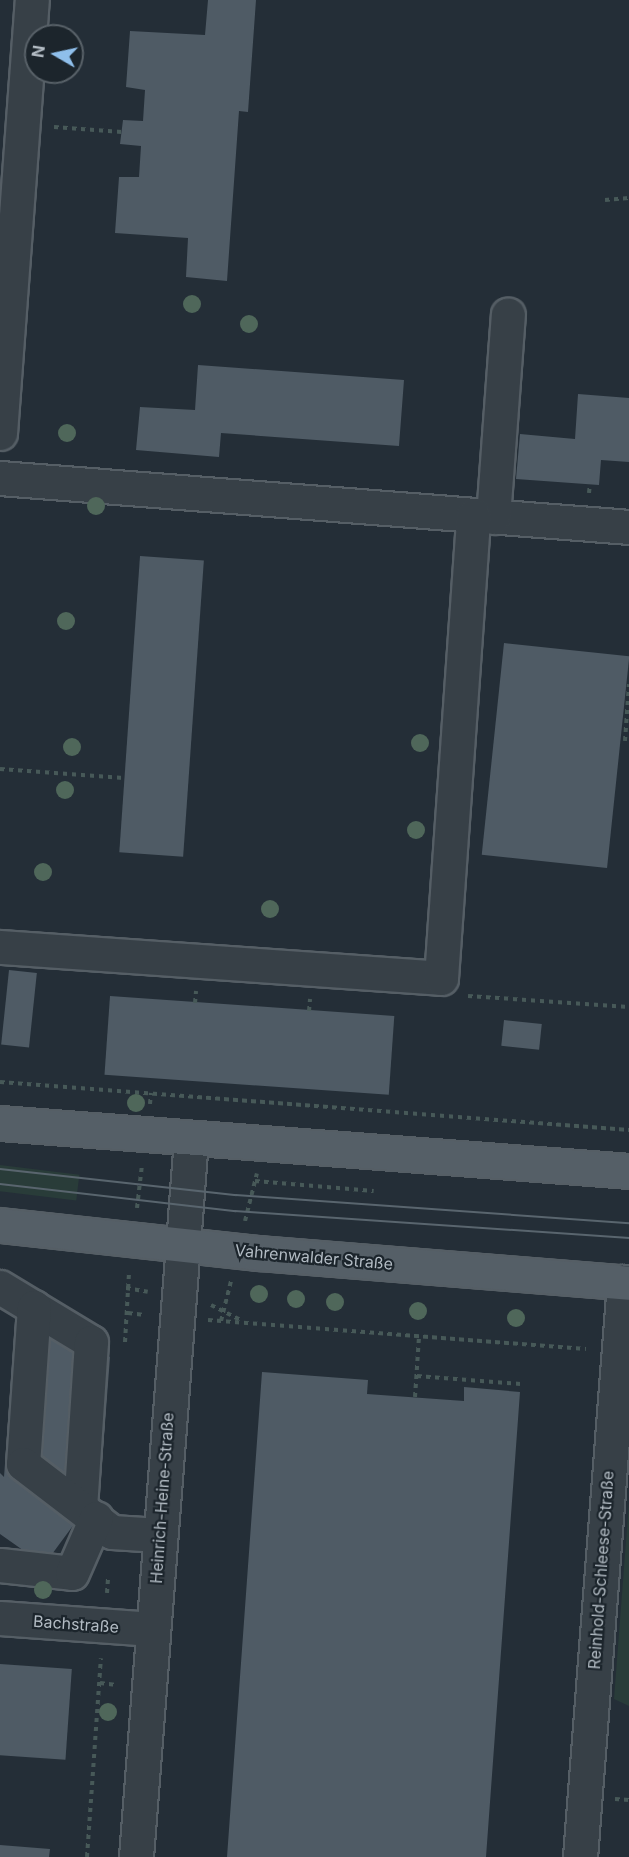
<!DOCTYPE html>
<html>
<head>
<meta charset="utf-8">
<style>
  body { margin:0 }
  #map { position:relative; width:629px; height:1857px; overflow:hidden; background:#242e37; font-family:Inter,sans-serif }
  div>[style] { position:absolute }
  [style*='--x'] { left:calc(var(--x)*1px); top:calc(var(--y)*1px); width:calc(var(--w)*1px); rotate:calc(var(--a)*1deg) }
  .green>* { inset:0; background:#293c39; transform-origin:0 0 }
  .building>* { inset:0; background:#4f5b65; transform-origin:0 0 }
  .path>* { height:4px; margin-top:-2px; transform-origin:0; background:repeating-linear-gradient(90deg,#475958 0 4.5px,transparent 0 9px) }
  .roads { filter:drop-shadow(2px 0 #555e65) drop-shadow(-2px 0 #555e65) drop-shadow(0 2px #555e65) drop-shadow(0 -2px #555e65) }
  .minor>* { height:33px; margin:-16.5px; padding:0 16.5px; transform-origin:16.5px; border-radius:16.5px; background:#374047 }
  .major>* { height:33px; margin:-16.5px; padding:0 16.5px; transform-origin:16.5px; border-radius:16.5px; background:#555f67 }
  .tram>* { height:1.5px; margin:-0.75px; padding:0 0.75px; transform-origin:0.75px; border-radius:0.75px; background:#59656e }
  .trees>* { width:18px; height:18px; margin:-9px; border-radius:50%; background:#4f675a }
  span { translate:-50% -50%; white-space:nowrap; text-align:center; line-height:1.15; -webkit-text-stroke:4.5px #1c252c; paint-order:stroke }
  .street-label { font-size:16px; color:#b2bbc3 }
  .north { position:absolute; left:24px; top:24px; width:60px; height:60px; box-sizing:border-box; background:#1c252c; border:2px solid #586168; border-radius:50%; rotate:279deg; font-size:16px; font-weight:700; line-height:24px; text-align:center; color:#b2bbc3 }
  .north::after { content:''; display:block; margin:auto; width:21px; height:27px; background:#8fbfeb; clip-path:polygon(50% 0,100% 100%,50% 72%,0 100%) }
</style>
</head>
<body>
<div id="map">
  <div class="green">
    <div style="left:0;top:1165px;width:80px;height:26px;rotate:7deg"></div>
    <div style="clip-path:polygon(629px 1502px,629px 1706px,614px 1699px)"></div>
  </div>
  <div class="building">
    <div style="clip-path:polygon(208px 0,256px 0,248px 112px,239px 111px,227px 281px,186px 277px,188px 238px,115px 233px,119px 177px,139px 177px,141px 146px,120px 144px,123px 120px,143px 121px,145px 90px,126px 87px,130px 31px,205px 35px)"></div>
    <div style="clip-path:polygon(198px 365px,404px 380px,399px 446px,221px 433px,219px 457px,136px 450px,140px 407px,195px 410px)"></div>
    <div style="clip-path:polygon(578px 394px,629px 398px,629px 462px,601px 460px,599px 485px,516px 479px,520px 434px,575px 439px)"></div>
    <div style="left:140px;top:556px;width:64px;height:297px;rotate:4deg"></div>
    <div style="left:504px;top:643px;width:126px;height:213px;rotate:6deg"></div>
    <div style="left:9px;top:970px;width:28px;height:75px;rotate:6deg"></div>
    <div style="left:110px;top:996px;width:285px;height:79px;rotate:4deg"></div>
    <div style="left:504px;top:1020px;width:38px;height:26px;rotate:6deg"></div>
    <div style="clip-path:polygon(16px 1311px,43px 1313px,110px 1357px,100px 1489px,44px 1565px,0 1534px,0 1473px,4px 1477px)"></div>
    <div style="clip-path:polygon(262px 1372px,368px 1380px,367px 1394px,464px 1401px,464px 1387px,520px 1392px,486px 1857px,227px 1857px)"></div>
    <div style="left:0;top:1664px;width:72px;height:91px;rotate:4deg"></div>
    <div style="clip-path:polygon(0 1845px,50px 1849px,49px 1857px,0 1857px)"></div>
  </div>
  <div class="path">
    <div style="--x:54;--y:127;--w:68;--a:4.2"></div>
    <div style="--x:605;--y:200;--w:24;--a:-5"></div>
    <div style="--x:589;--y:493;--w:9;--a:-84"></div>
    <div style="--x:625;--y:741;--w:57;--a:-86"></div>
    <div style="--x:0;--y:769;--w:124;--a:4.2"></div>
    <div style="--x:468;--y:996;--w:161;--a:3.9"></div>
    <div style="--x:195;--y:1003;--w:12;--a:-85"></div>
    <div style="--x:309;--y:1011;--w:12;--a:-85"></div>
    <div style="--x:0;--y:1082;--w:631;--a:4.36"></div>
    <div style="--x:150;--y:1104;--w:11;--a:-85"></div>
    <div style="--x:255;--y:1181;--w:119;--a:4.8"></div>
    <div style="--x:137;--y:1208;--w:43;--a:-83.4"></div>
    <div style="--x:245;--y:1221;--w:49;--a:-76"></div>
    <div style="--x:126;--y:1288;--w:22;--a:10"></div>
    <div style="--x:211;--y:1305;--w:35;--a:27"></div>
    <div style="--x:128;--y:1313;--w:17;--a:7"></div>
    <div style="--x:208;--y:1320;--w:379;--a:4.4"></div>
    <div style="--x:221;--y:1321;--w:41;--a:-76"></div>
    <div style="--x:125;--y:1342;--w:70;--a:-86.7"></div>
    <div style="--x:417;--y:1376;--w:104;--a:4.4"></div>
    <div style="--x:415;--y:1397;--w:60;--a:-86.2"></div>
    <div style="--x:107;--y:1593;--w:16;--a:-86"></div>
    <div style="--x:100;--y:1683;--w:17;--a:7"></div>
    <div style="--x:615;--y:1799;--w:14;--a:4"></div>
    <div style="--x:87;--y:1857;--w:199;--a:-86"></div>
  </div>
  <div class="roads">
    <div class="minor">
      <div style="--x:0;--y:433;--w:434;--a:-85.8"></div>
      <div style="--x:0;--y:478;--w:631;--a:4.45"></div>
      <div style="--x:493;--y:517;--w:203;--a:-85.8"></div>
      <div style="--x:0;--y:947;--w:442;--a:4"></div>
      <div style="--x:441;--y:978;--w:464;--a:-86"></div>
      <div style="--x:0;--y:1287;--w:106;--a:31.1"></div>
      <div style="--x:91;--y:1342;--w:164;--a:93.8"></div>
      <div style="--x:34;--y:1307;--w:157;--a:94"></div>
      <div style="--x:23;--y:1464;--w:112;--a:37.4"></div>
      <div style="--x:112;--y:1532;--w:47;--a:3.7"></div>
      <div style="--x:0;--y:1565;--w:72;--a:6.3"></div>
      <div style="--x:72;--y:1573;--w:60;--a:-66.4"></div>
      <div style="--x:0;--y:1618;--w:153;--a:4.1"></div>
      <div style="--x:136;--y:1857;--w:720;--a:-85.62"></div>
      <div style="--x:580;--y:1857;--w:577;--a:-85.62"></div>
    </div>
    <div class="major">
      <div style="--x:0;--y:1123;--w:631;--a:4.36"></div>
      <div style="--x:0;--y:1225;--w:260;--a:6.2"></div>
      <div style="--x:258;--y:1253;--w:372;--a:4.6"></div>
    </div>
  </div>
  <div class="tram">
    <div style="--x:0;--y:1169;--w:237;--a:6.3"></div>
    <div style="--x:236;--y:1195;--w:394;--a:4.1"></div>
    <div style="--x:0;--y:1184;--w:237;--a:6.6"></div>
    <div style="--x:235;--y:1211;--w:395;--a:3.9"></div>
  </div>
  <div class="trees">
    <div style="left:192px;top:304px"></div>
    <div style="left:249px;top:324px"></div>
    <div style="left:67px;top:433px"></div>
    <div style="left:96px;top:506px"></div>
    <div style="left:66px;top:621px"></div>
    <div style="left:420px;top:743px"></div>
    <div style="left:72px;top:747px"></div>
    <div style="left:65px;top:790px"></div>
    <div style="left:416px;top:830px"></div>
    <div style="left:43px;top:872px"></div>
    <div style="left:270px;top:909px"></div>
    <div style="left:136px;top:1103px"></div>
    <div style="left:259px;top:1294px"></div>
    <div style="left:296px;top:1299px"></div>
    <div style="left:335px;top:1302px"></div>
    <div style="left:418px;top:1311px"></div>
    <div style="left:516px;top:1318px"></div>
    <div style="left:43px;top:1590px"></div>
    <div style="left:108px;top:1712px"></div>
  </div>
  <div class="street-label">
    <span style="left:314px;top:1257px;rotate:5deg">Vahrenwalder Straße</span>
    <span style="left:162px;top:1498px;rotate:-86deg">Heinrich-Heine-Straße</span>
    <span style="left:601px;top:1570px;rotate:-86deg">Reinhold-Schleese-Straße</span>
    <span style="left:76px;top:1624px;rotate:4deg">Bachstraße</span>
  </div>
  <div class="north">N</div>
</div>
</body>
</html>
